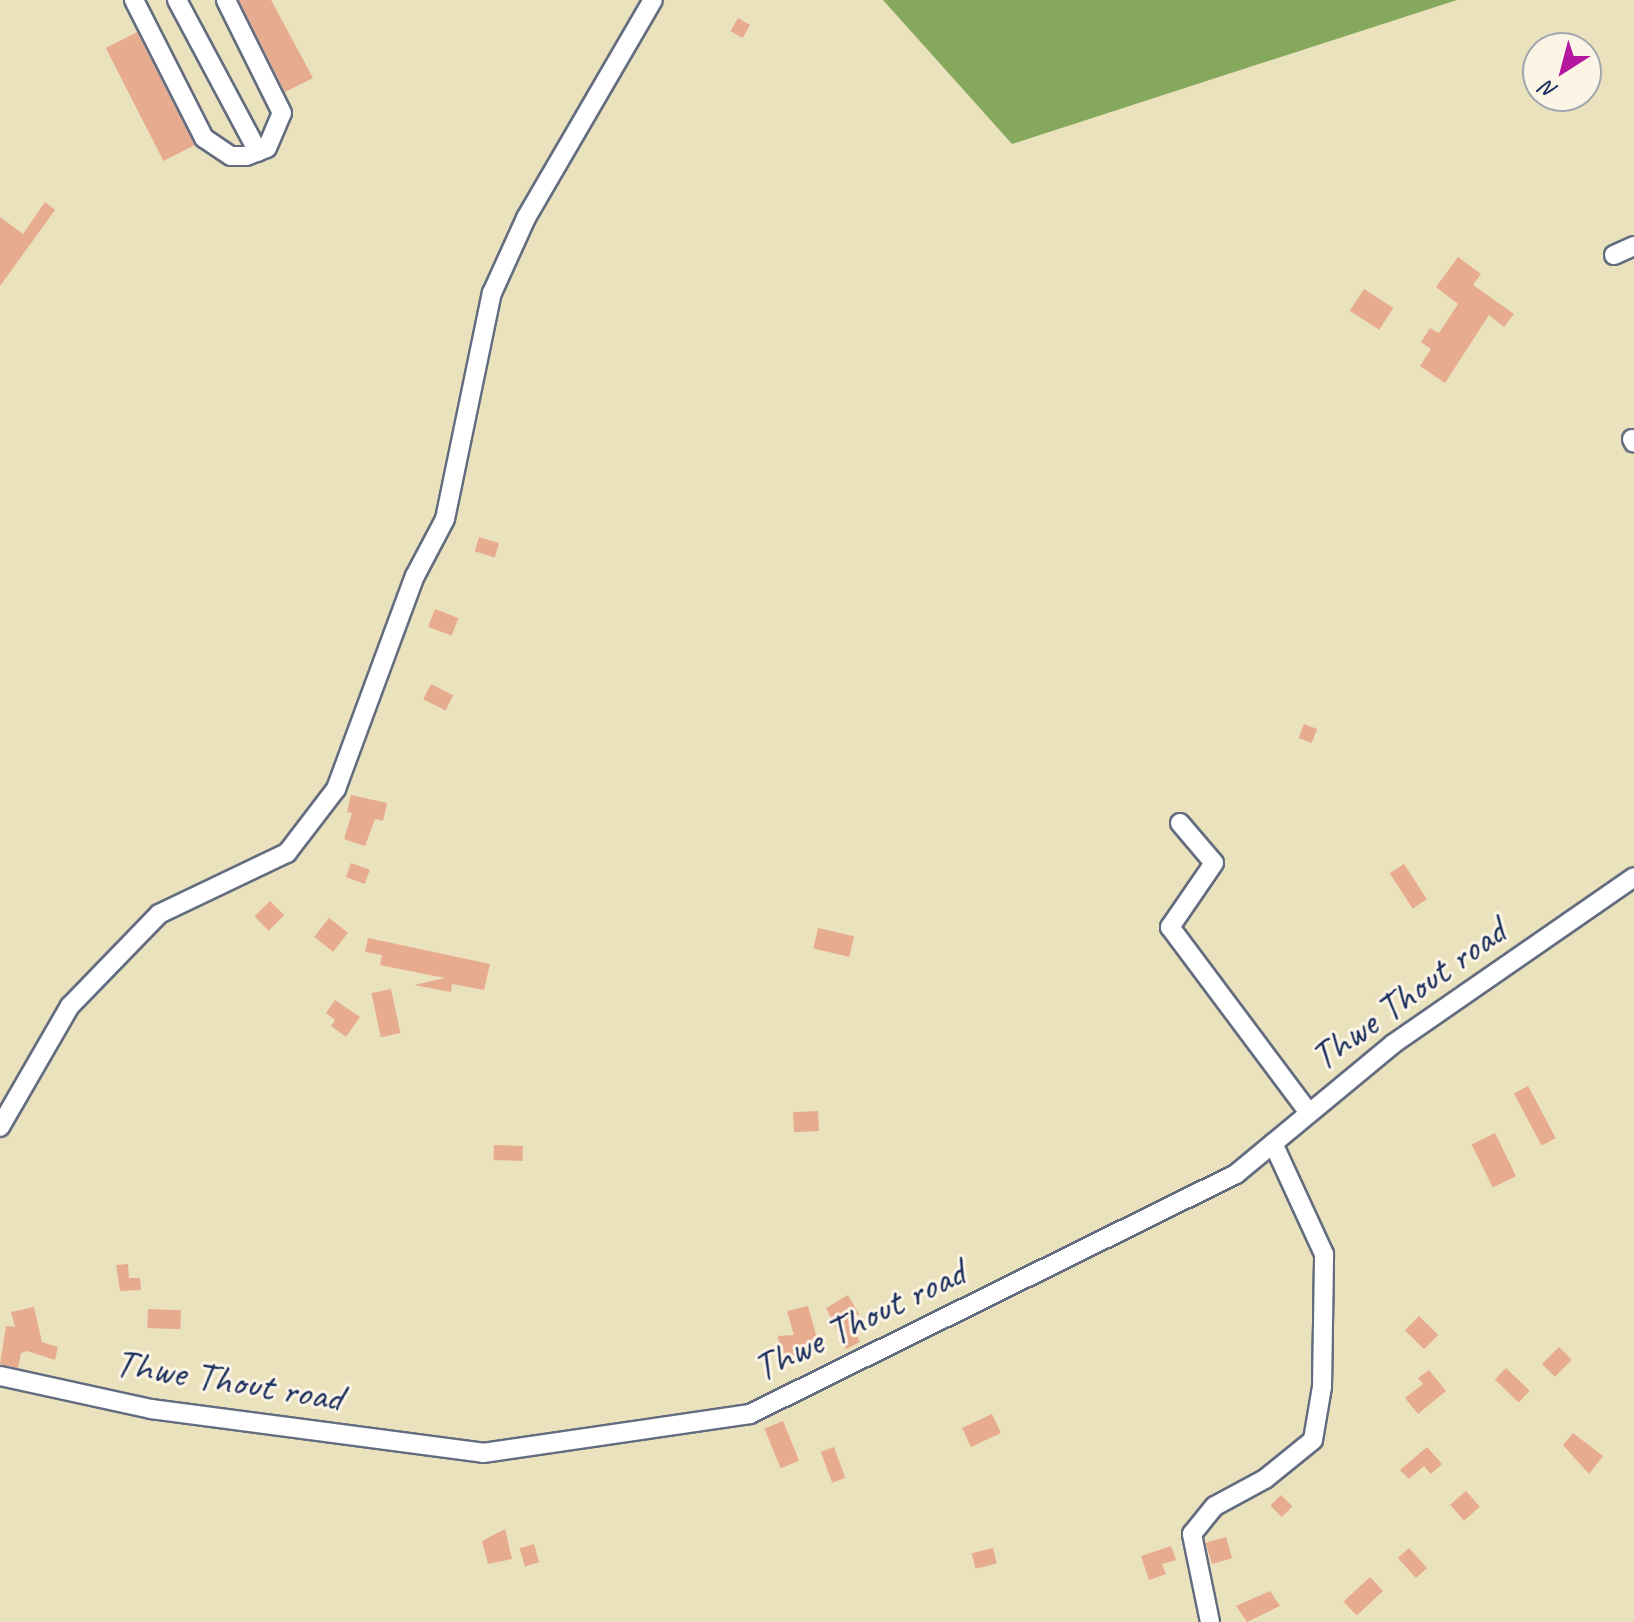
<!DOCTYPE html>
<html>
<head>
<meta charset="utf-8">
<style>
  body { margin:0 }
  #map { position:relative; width:1634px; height:1622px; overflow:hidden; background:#eae1bd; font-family:Caveat,sans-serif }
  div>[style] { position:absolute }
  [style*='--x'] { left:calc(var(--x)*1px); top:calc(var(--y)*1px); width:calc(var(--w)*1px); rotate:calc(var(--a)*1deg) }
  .forest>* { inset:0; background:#86a85c }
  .building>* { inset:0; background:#e7ab90; transform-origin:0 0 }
  .roads { filter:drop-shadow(2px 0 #636d7f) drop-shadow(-2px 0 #636d7f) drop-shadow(0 2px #636d7f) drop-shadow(0 -2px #636d7f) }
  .minor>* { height:18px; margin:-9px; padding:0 9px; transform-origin:9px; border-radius:9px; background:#fff }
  span { translate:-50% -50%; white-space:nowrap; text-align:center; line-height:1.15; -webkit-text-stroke:6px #fcf5e5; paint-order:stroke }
  .street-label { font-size:40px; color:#1b2f5e }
  .north { position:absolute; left:1522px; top:32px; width:80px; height:80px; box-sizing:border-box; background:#fcf5e5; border:2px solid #a2a6af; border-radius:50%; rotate:216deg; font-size:22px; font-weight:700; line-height:32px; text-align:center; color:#1b2f5e }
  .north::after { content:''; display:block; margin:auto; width:28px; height:36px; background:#b5179e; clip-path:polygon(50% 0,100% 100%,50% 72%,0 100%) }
</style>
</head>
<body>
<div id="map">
  <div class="forest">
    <div style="clip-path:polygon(883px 0,1457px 0,1012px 144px)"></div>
  </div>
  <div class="building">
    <div style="clip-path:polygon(239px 0,271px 0,313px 78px,285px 92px)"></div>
    <div style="left:738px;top:18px;width:14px;height:15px;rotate:30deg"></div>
    <div style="left:137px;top:32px;width:127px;height:35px;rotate:63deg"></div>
    <div style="clip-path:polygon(45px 202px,55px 210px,0 286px,0 217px,23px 234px)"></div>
    <div style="clip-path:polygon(1458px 257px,1481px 274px,1473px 285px,1514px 314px,1504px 327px,1489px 315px,1445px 383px,1420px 366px,1431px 349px,1421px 342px,1430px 328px,1439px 333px,1458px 304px,1436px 287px)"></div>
    <div style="left:1364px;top:289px;width:35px;height:26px;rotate:33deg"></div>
    <div style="left:479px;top:537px;width:21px;height:15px;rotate:17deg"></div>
    <div style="left:435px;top:609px;width:25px;height:19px;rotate:21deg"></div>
    <div style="left:431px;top:684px;width:25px;height:17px;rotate:27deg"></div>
    <div style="left:1304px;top:724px;width:14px;height:15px;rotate:21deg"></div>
    <div style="clip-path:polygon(351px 795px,387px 803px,383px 821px,375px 819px,365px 846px,344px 839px,352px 813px,347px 812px)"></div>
    <div style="left:351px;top:863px;width:20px;height:15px;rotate:20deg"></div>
    <div style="left:1404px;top:864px;width:42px;height:17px;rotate:57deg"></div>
    <div style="left:270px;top:901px;width:20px;height:22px;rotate:45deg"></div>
    <div style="left:329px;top:918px;width:24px;height:24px;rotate:38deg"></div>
    <div style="left:818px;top:928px;width:37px;height:21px;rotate:13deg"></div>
    <div style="clip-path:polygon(368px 938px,490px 964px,484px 990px,452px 984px,451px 992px,414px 985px,445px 978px,380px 965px,382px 955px,365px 952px)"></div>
    <div style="left:391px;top:989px;width:45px;height:20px;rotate:78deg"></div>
    <div style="clip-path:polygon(335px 1000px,360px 1017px,346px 1037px,331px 1026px,335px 1020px,326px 1013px)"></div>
    <div style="left:1528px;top:1086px;width:59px;height:16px;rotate:62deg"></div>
    <div style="left:818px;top:1111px;width:20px;height:25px;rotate:87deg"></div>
    <div style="left:1495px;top:1133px;width:48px;height:26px;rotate:64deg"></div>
    <div style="left:494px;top:1145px;width:29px;height:15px;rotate:2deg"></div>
    <div style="clip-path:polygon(128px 1264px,129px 1278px,140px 1278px,141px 1290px,120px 1291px,116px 1265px)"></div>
    <div style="clip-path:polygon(848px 1295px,859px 1314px,849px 1319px,860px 1342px,846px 1349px,826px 1308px)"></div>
    <div style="clip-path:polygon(808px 1306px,818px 1342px,793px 1349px,795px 1362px,781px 1363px,778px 1336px,794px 1335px,787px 1311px)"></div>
    <div style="clip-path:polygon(34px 1307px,42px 1342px,58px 1347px,55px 1360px,27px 1351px,21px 1353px,18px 1368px,0 1364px,6px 1326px,15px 1327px,11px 1312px)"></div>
    <div style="left:148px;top:1309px;width:33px;height:19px;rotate:2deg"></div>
    <div style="left:1419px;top:1316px;width:27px;height:20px;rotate:45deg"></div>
    <div style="left:1559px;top:1347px;width:18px;height:24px;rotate:45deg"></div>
    <div style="left:1506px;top:1368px;width:33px;height:16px;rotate:44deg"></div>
    <div style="clip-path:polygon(1429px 1370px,1446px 1391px,1418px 1414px,1405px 1398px,1423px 1384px,1418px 1378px)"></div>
    <div style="left:992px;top:1414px;width:21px;height:33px;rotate:65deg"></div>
    <div style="left:783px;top:1421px;width:43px;height:20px;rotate:68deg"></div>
    <div style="clip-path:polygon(1573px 1433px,1603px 1456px,1589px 1474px,1563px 1445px)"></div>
    <div style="left:834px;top:1447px;width:33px;height:14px;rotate:70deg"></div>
    <div style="clip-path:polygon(1427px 1447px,1442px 1464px,1431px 1474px,1424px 1466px,1409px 1479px,1400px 1470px)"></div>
    <div style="left:1466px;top:1491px;width:21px;height:21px;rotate:49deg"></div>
    <div style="left:1281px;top:1495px;width:16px;height:15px;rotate:45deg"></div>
    <div style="clip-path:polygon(505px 1529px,512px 1559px,488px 1564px,482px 1541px)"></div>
    <div style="left:1226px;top:1537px;width:22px;height:21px;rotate:74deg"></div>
    <div style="left:534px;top:1544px;width:19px;height:15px;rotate:74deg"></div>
    <div style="clip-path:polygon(1171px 1546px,1176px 1560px,1162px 1564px,1166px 1574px,1149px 1580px,1141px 1556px)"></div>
    <div style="left:993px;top:1548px;width:16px;height:22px;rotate:76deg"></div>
    <div style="left:1409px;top:1548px;width:27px;height:15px;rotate:48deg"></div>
    <div style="left:1370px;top:1577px;width:19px;height:36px;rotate:47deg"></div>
    <div style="clip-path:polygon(1270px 1591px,1280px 1606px,1247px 1622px,1236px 1606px)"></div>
  </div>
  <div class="roads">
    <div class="minor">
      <div style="--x:134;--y:0;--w:155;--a:63.1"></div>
      <div style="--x:204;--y:138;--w:32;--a:34"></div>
      <div style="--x:231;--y:156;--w:15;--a:0"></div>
      <div style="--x:246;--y:156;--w:22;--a:-21"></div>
      <div style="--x:267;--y:148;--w:38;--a:-67"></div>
      <div style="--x:282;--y:113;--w:126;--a:-116.4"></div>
      <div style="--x:177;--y:0;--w:172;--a:61.9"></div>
      <div style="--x:1614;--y:255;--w:22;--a:-24"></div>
      <div style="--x:1632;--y:439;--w:4;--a:63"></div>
      <div style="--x:1180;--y:823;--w:52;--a:49.6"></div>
      <div style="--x:1214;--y:863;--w:78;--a:124.5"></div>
      <div style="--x:1170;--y:927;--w:232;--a:53.2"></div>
      <div style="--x:0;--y:1127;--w:140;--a:-60"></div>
      <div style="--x:70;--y:1006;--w:128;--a:-45.9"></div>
      <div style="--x:159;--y:914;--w:142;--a:-25.5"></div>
      <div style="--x:287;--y:853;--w:81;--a:-52.6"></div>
      <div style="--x:336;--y:789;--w:227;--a:-69.7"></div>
      <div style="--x:415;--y:576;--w:64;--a:-62.2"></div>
      <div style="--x:445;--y:519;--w:231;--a:-78.3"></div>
      <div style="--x:492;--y:293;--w:82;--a:-65.6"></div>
      <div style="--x:526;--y:218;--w:252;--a:-59.8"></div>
      <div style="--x:0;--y:1376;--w:155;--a:12.3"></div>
      <div style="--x:151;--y:1409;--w:335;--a:7.5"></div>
      <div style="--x:483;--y:1453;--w:270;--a:-8.3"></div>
      <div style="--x:750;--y:1414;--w:542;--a:-26.28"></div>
      <div style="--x:1236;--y:1174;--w:204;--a:-39.6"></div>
      <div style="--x:1393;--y:1044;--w:293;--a:-34.7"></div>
      <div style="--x:1210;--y:1622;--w:90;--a:-101.6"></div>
      <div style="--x:1192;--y:1534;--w:36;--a:-51"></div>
      <div style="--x:1215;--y:1506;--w:57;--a:-28.4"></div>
      <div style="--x:1265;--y:1479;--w:62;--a:-39.1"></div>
      <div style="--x:1313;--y:1440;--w:54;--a:-80.4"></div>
      <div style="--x:1322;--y:1387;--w:133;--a:-89.1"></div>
      <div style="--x:1324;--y:1254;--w:122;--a:-114.7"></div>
    </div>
  </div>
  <div class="street-label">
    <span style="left:1408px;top:994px;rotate:-36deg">Thwe Thout road</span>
    <span style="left:859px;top:1320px;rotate:-26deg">Thwe Thout road</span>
    <span style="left:229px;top:1380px;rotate:9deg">Thwe Thout road</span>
  </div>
  <div class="north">N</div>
</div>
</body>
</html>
